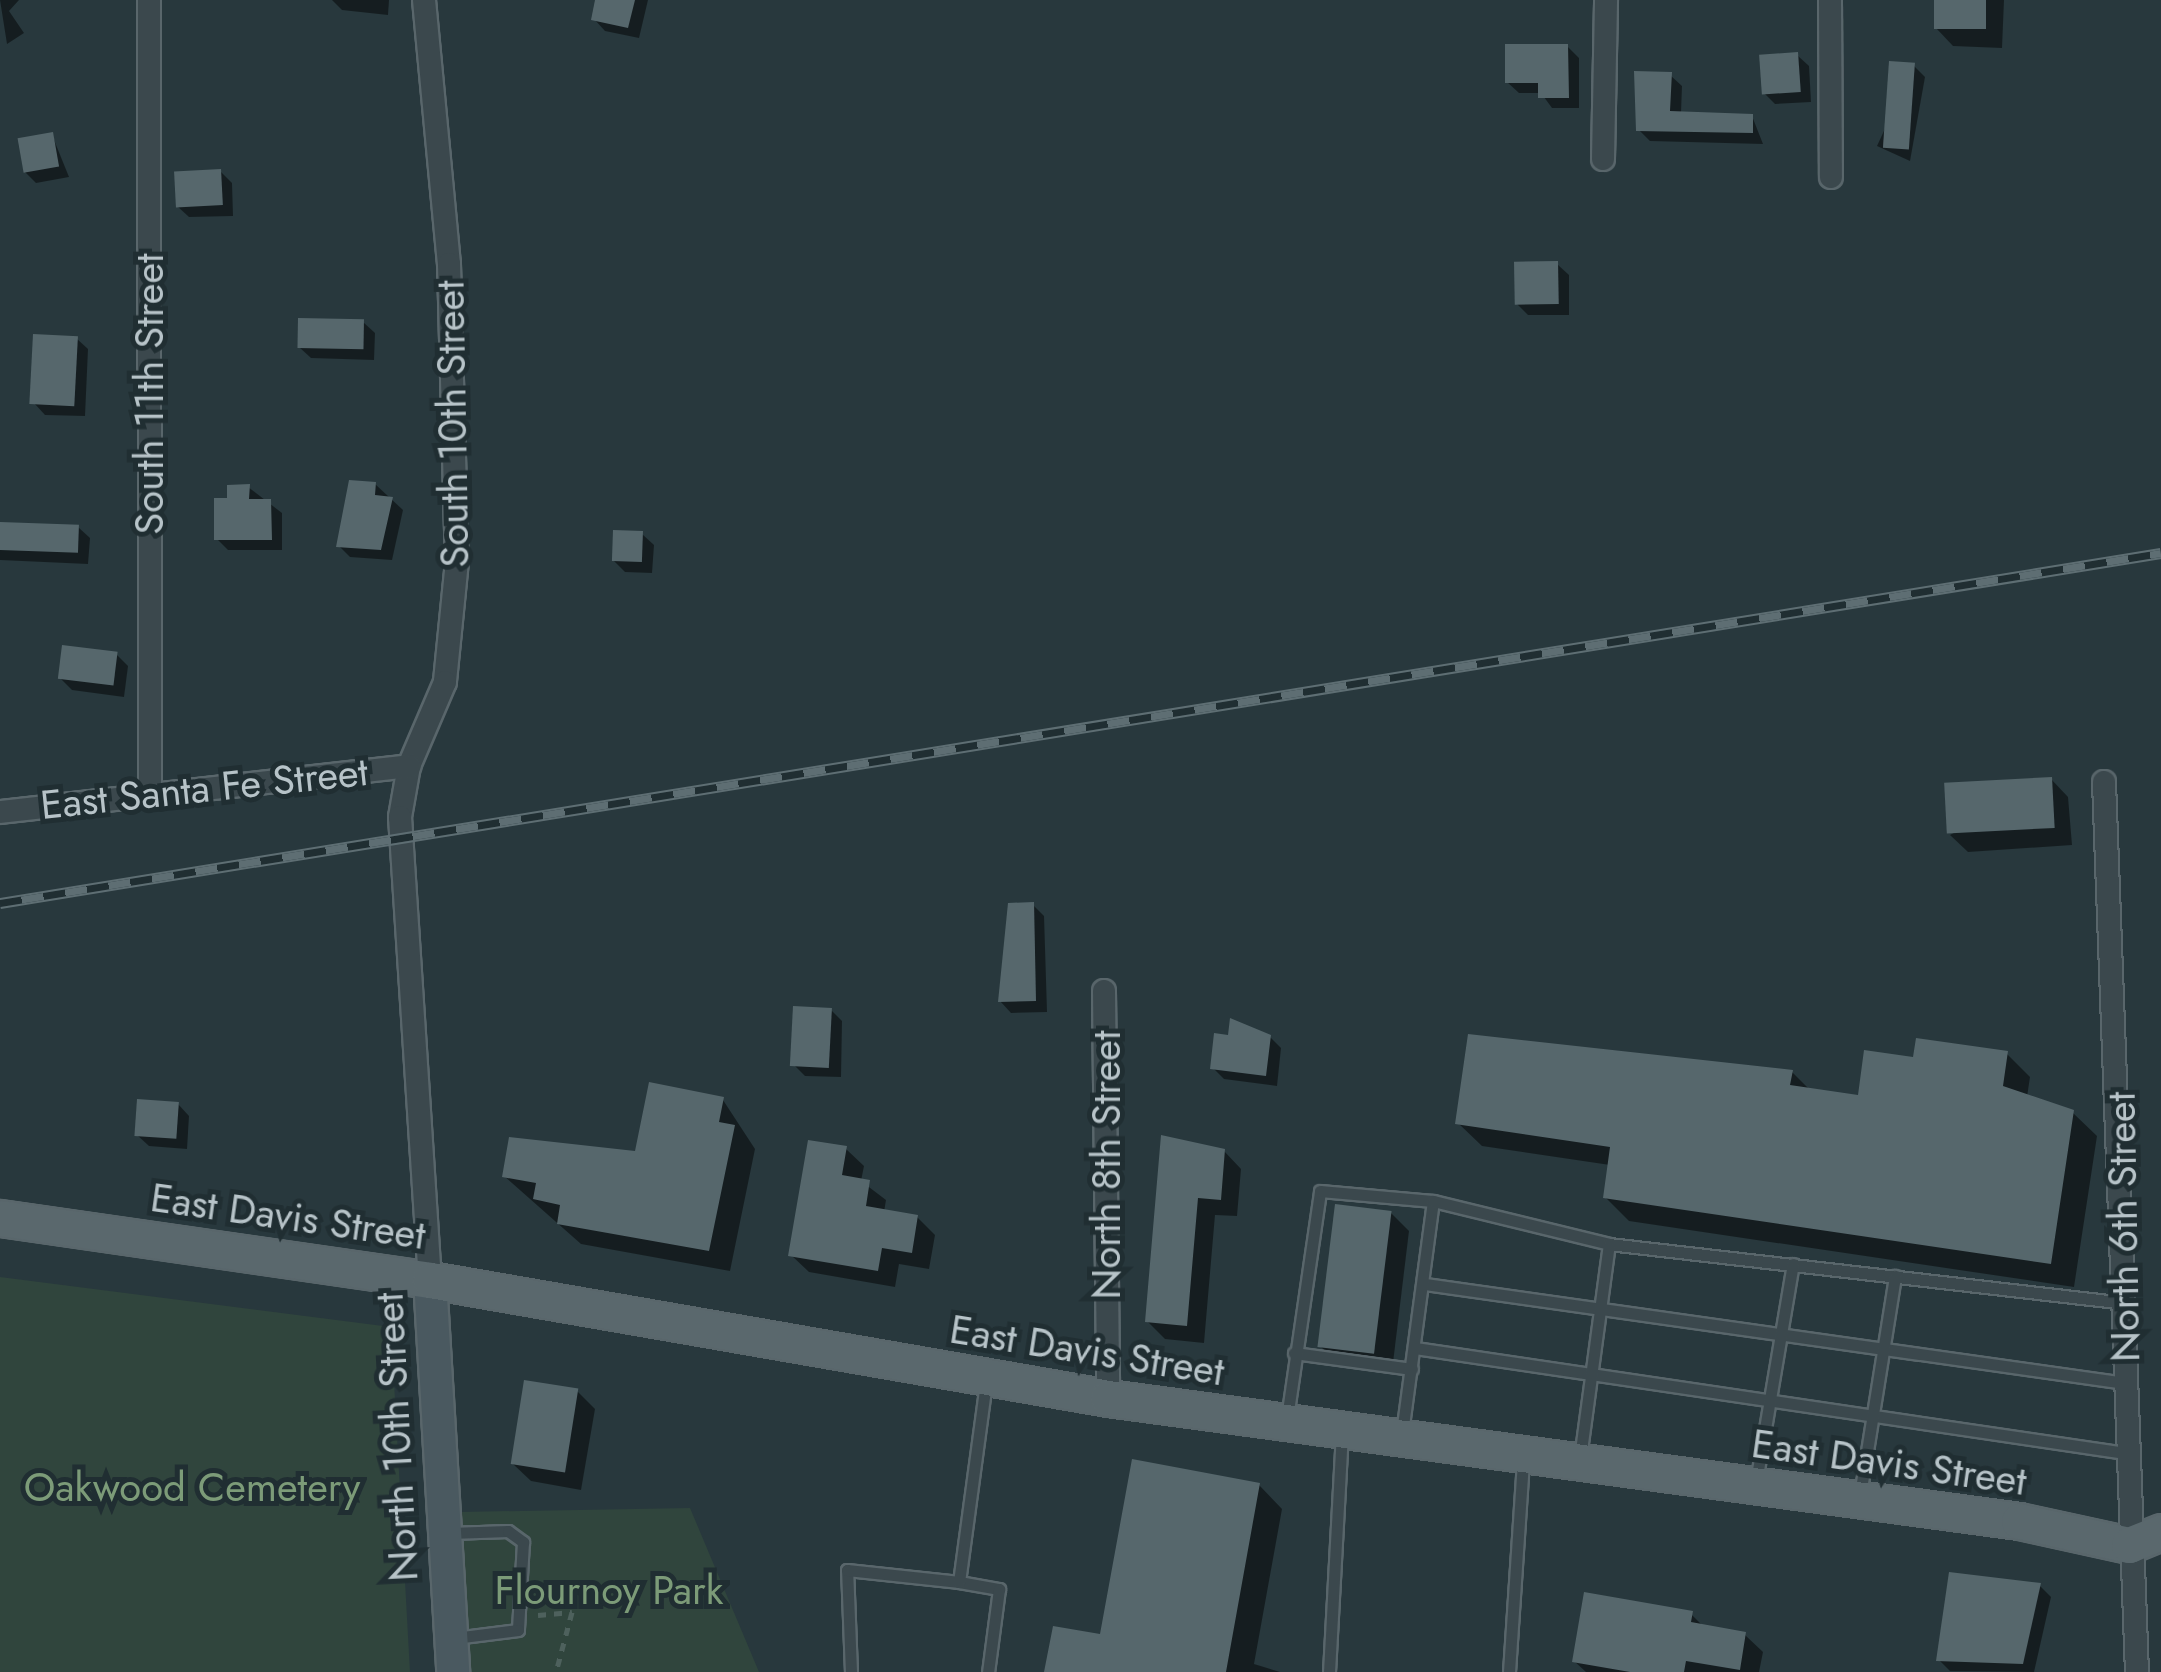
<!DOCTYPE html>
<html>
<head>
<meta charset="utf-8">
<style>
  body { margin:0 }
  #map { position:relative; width:2161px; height:1672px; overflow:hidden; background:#28383d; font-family:Jost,sans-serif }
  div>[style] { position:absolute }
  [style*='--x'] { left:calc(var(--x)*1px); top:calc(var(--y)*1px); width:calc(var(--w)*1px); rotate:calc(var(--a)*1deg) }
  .green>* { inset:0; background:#30453d }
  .shadow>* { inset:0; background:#0007 }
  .building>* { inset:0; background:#56676c; transform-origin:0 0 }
  .path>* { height:5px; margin-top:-2.5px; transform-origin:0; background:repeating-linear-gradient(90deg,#4e615d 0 8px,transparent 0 16px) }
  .roads { filter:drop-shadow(2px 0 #59666b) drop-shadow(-2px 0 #59666b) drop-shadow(0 2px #59666b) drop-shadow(0 -2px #59666b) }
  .lane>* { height:11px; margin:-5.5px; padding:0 5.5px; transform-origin:5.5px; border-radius:5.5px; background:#3b484d }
  .street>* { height:22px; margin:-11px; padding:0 11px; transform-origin:11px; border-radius:11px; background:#3b484d }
  .secondary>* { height:32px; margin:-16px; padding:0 16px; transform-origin:16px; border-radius:16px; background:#4a5960 }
  .primary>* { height:35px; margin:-17.5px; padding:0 17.5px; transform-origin:17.5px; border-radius:17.5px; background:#5a686d }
  .rail>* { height:11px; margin-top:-5.5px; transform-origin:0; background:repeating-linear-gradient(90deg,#202e32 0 22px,#5e6e73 0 44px); box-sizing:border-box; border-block:2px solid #5e6e73 }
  span { translate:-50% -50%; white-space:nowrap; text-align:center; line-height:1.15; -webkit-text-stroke:10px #202e32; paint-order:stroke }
  .street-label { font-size:40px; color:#b7c3c8 }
  .park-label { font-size:40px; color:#7c9b78 }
</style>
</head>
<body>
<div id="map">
  <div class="green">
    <div style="clip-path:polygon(0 1277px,391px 1327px,410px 1672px,0 1672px)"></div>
    <div style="clip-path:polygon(690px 1508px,759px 1672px,468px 1672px,459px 1512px)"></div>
  </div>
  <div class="shadow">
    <div style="clip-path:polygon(0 0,19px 0,9px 11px,24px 33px,7px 44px)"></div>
    <div style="clip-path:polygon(332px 0,389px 0,388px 15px,342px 10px)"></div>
    <div style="clip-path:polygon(598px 0,648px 0,639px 38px,605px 31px,594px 19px)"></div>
    <div style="clip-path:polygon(1937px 0,2004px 0,2002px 48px,1953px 46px,1936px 28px)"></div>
    <div style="clip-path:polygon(1567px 46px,1579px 58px,1579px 108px,1552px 108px,1541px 93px,1519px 93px,1507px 82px)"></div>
    <div style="clip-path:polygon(1797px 55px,1809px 66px,1811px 102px,1775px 104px,1764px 93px)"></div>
    <div style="clip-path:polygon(1914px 66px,1925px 77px,1910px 161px,1877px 146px)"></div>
    <div style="clip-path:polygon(1670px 75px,1682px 86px,1681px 113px,1752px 116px,1763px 144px,1650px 141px,1639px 130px)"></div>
    <div style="clip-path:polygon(52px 135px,69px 177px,36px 183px,25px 172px)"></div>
    <div style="clip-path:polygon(220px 171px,232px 183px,233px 216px,189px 217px,177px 206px)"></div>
    <div style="clip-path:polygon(1557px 264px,1569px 275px,1569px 315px,1528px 315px,1517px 304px)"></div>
    <div style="clip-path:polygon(363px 322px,375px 333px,374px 360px,311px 358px,299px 347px)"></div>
    <div style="clip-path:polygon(76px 338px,88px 349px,85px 416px,45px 415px,34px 403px)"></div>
    <div style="clip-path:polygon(375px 484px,403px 510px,392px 560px,350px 557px,339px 546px)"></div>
    <div style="clip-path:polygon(248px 487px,282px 513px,282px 550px,228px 550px,217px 539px,230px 500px)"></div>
    <div style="clip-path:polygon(0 524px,78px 527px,90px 538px,88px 564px,0 560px)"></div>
    <div style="clip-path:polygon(642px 534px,654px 545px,652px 573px,625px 572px,613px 560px)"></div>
    <div style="clip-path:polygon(117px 655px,128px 666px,124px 697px,72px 690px,60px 678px)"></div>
    <div style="clip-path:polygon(2051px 779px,2068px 797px,2072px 845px,1968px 852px,1950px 835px)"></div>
    <div style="clip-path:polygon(1033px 905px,1044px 916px,1047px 1012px,1011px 1013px,1000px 1001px)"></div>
    <div style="clip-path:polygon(831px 1010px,842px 1021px,841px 1077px,805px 1076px,794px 1065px)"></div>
    <div style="clip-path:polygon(1270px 1037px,1281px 1048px,1277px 1086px,1224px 1079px,1213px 1068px)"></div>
    <div style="clip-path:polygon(2007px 1054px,2030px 1077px,2027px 1097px,2073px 1113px,2097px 1136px,2074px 1287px,1629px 1221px,1605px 1197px,1610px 1165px,1482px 1146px,1458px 1123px,1792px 1072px,1810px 1090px,1860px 1098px,1915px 1060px)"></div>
    <div style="clip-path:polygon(723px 1100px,755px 1149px,730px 1271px,581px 1244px,504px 1176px,637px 1154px)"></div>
    <div style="clip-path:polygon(178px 1104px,189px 1116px,187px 1149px,149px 1146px,137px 1135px)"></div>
    <div style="clip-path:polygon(1163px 1138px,1224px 1151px,1241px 1169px,1237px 1216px,1215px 1215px,1204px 1343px,1165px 1339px,1147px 1321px)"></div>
    <div style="clip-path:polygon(846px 1149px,864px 1166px,861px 1181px,886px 1200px,884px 1212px,917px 1217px,935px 1235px,929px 1269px,899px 1264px,895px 1287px,809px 1272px,791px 1255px)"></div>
    <div style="clip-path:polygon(1391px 1213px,1409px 1231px,1392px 1371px,1338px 1363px,1320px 1346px)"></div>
    <div style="clip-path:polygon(577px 1391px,595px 1409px,581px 1490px,531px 1481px,513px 1464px)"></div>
    <div style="clip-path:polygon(1259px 1485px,1282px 1509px,1254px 1664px,1280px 1672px,1047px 1672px,1102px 1637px)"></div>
    <div style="clip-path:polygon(2040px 1586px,2051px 1597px,2034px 1672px,1950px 1671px,1939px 1660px)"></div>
    <div style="clip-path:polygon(1691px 1614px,1705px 1628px,1745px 1635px,1763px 1652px,1759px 1672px,1586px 1672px,1574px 1661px)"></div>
  </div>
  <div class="building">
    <div style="clip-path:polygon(595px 0,635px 0,628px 28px,591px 20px)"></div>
    <div style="left:1934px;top:0;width:52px;height:29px"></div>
    <div style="clip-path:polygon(1505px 44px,1568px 44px,1569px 98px,1538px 98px,1538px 83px,1505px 83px)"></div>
    <div style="left:1798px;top:52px;width:40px;height:39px;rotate:86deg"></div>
    <div style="left:1889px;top:61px;width:26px;height:87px;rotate:4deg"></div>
    <div style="clip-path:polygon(1634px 71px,1672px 72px,1670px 111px,1753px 114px,1753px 133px,1636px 131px)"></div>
    <div style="left:53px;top:132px;width:35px;height:36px;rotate:80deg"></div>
    <div style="left:221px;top:169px;width:36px;height:47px;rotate:87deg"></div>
    <div style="left:1558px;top:261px;width:43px;height:44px;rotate:89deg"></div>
    <div style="left:298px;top:318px;width:66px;height:30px;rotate:1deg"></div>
    <div style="left:33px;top:334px;width:45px;height:70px;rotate:3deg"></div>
    <div style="clip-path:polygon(349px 480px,376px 482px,375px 495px,393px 497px,381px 550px,336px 547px)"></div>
    <div style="clip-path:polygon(250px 484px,249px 499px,271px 499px,272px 540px,214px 540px,214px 498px,227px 498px,227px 485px)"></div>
    <div style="left:0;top:522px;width:79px;height:28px;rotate:2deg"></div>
    <div style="left:613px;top:530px;width:30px;height:31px;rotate:2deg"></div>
    <div style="left:62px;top:645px;width:56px;height:34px;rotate:7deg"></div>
    <div style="left:2052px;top:777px;width:51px;height:108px;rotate:87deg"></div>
    <div style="clip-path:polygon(1034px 902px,1036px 1001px,998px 1002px,1008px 903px)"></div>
    <div style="left:793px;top:1006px;width:39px;height:60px;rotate:3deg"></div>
    <div style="clip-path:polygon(1230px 1018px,1271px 1035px,1266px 1076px,1210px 1069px,1214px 1033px,1228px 1035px)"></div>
    <div style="clip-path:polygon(1468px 1034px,1793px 1070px,1790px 1085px,1858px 1095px,1864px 1050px,1913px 1057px,1916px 1038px,2008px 1051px,2003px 1086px,2074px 1110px,2051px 1264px,1603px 1198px,1610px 1147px,1455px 1124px)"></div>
    <div style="clip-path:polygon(649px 1082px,724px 1097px,719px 1122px,735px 1125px,709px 1251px,557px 1224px,560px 1205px,533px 1199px,536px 1183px,502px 1177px,509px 1137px,635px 1151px)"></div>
    <div style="left:137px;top:1099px;width:42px;height:37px;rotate:4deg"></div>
    <div style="clip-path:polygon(1161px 1135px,1225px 1149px,1221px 1200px,1198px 1198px,1187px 1326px,1145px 1322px)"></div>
    <div style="clip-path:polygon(808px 1140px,847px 1146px,842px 1175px,870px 1180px,866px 1206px,918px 1215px,912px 1253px,882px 1248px,878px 1271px,788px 1256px)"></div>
    <div style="left:1335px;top:1204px;width:57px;height:144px;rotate:7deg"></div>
    <div style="left:524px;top:1380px;width:55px;height:85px;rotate:9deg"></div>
    <div style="clip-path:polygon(1132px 1459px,1260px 1483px,1226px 1672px,1044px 1672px,1053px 1626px,1100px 1634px)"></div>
    <div style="clip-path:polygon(1949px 1572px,2041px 1583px,2023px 1664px,1936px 1661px)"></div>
    <div style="clip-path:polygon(1584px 1592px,1693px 1611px,1691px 1622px,1746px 1632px,1740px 1670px,1686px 1661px,1684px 1672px,1630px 1672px,1572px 1662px)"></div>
  </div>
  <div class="path">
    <div style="--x:538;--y:1615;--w:34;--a:-5"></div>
    <div style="--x:572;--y:1612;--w:62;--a:104.9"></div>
  </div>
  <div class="roads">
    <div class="lane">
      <div style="--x:1425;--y:1284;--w:707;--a:8.05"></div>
      <div style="--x:1415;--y:1348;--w:718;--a:8.41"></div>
      <div style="--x:1294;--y:1353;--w:119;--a:7.7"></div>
      <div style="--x:1287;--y:1418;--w:229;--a:-81.7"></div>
      <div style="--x:1320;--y:1191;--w:113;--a:5.1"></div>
      <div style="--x:1402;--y:1433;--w:234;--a:-82.4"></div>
      <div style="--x:1433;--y:1201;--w:181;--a:13.7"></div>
      <div style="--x:1609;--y:1244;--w:519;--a:6.52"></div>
      <div style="--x:1580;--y:1458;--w:216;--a:-82.3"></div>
      <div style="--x:1756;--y:1482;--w:221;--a:-80.4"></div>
      <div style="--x:1860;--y:1495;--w:222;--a:-80.9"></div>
      <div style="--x:450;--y:1533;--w:58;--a:-2"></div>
      <div style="--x:508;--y:1531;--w:19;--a:36"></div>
      <div style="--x:523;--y:1542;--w:88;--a:93.3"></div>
      <div style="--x:518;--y:1630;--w:64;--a:172.8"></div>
      <div style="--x:959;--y:1582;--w:41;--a:9.9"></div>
      <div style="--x:999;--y:1589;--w:84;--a:97.5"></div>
      <div style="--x:851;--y:1672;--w:102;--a:-92.2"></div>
      <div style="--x:847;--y:1570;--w:113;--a:6.1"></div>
      <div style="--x:959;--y:1582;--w:201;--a:-82.3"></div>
      <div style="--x:1329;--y:1672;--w:240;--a:-86.9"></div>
      <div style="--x:1509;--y:1672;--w:213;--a:-86.2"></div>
    </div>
    <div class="street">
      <div style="--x:149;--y:0;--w:788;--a:89.93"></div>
      <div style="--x:424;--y:0;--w:265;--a:84.6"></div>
      <div style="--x:449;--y:264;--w:297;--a:88.5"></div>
      <div style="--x:457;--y:561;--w:122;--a:95.7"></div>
      <div style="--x:445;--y:682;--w:91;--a:113.2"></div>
      <div style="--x:409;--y:766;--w:52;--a:100"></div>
      <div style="--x:400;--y:817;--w:464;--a:86.3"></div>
      <div style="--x:1830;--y:0;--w:177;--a:89.7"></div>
      <div style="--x:1603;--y:159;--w:159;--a:-88.9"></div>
      <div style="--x:2104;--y:782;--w:891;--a:87.88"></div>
      <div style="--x:0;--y:812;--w:412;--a:-6.4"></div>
      <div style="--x:1104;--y:991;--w:407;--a:89.4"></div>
    </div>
    <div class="secondary">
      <div style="--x:430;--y:1280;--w:393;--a:86.6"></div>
    </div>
    <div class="primary">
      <div style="--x:0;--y:1218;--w:434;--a:8.2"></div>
      <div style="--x:430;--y:1280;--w:688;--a:9.87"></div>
      <div style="--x:1108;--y:1398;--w:919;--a:7.69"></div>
      <div style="--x:2019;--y:1521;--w:113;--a:12.3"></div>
      <div style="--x:2129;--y:1545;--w:35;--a:-22"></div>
    </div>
  </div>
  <div class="rail">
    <div style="--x:0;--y:903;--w:2189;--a:-9.2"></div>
  </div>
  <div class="street-label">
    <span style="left:149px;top:394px;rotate:-90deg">South 11th Street</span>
    <span style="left:452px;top:424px;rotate:-91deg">South 10th Street</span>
    <span style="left:204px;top:788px;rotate:-6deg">East Santa Fe Street</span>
    <span style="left:1106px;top:1165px;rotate:-90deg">North 8th Street</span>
    <span style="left:288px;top:1216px;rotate:8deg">East Davis Street</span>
    <span style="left:2123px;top:1227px;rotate:-91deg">North 6th Street</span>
    <span style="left:1087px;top:1350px;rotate:9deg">East Davis Street</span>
    <span style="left:396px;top:1437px;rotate:-93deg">North 10th Street</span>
    <span style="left:1889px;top:1462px;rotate:8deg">East Davis Street</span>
  </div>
  <div class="park-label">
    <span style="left:192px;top:1487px">Oakwood Cemetery</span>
    <span style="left:609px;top:1590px">Flournoy Park</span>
  </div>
</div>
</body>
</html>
